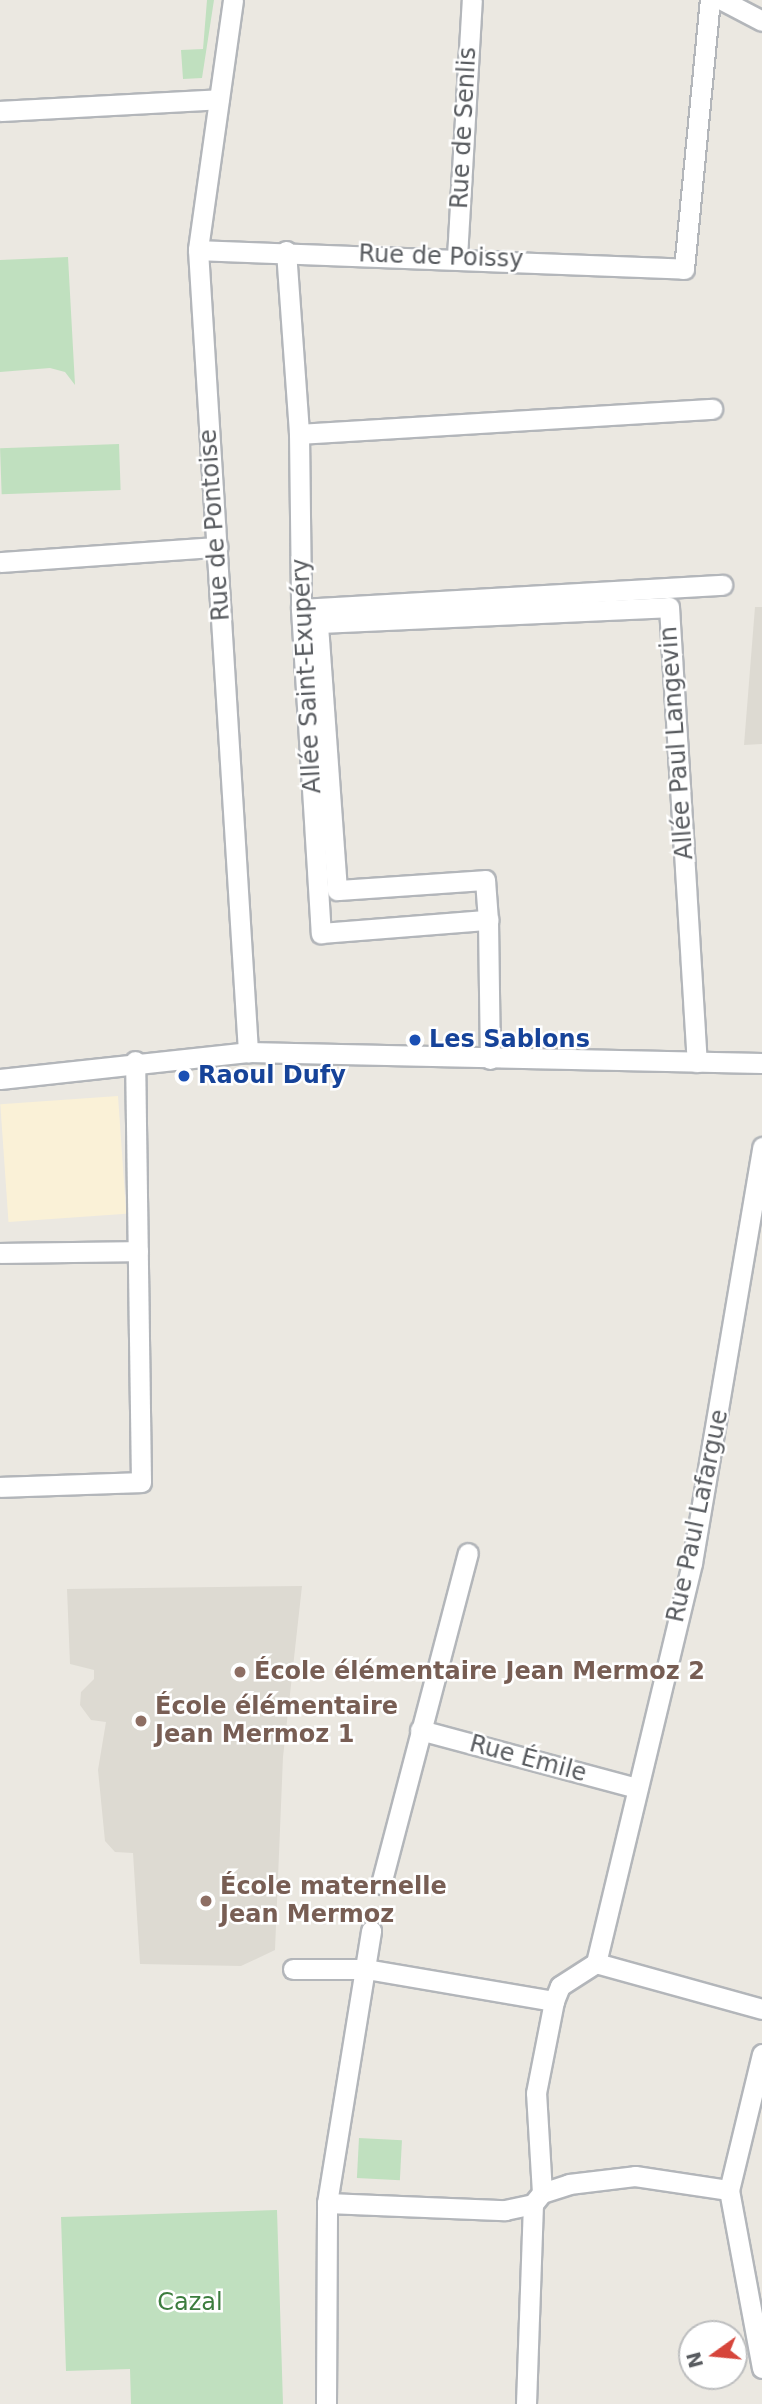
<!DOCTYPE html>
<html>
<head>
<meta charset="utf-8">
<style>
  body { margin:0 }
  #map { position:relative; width:762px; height:2404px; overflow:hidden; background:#ebe8e1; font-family:"DejaVu Sans",sans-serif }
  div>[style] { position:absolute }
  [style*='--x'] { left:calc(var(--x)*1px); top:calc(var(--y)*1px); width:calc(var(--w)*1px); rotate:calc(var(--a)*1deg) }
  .commercial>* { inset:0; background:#faf1d7; transform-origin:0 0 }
  .education>* { inset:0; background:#dddad2 }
  .green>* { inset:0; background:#c0e0bf; transform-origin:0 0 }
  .roads { filter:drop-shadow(2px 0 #b3b6ba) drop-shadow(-2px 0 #b3b6ba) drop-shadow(0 2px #b3b6ba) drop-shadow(0 -2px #b3b6ba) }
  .street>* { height:19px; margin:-9.5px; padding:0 9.5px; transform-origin:9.5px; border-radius:9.5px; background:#fff }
  .dots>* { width:19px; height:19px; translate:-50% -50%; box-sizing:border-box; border:4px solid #fff; border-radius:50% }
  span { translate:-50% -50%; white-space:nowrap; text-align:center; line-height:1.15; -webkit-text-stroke:5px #fff; paint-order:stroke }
  .street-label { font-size:24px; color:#595c60 }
  .transit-label { font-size:24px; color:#164399; font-weight:700 }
  .left { translate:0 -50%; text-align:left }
  .education-label { font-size:24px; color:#785e54; font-weight:700 }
  .park-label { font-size:24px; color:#3c7d3e }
  .north { position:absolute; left:678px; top:2320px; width:70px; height:70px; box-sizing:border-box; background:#fff; border:2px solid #bdbebf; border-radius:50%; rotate:255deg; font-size:19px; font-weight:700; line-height:28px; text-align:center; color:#595c60 }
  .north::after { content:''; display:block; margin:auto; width:24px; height:32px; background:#d6453b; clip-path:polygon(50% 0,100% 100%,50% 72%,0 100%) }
</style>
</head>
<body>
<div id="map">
  <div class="commercial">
    <div style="left:118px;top:1096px;width:118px;height:118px;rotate:86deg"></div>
  </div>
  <div class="education">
    <div style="clip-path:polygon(755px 607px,762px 607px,762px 744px,744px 745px)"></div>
    <div style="clip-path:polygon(302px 1586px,283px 1757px,275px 1950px,241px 1966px,140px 1964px,133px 1853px,115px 1852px,105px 1841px,98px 1770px,106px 1722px,91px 1720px,80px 1705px,81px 1692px,94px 1679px,94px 1670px,70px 1664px,67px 1589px)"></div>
  </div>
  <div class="green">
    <div style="clip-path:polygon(207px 0,214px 0,202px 78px,183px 79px,181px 50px,203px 49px)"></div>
    <div style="clip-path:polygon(68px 257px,75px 385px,65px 372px,50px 368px,0 372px,0 260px)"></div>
    <div style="left:119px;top:444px;width:46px;height:119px;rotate:88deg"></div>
    <div style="left:359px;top:2138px;width:43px;height:40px;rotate:3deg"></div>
    <div style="clip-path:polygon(277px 2210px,283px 2404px,131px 2404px,130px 2369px,66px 2371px,61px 2217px)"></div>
  </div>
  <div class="roads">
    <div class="street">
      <div style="--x:233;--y:0;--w:252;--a:98"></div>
      <div style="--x:198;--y:250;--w:804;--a:86.43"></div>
      <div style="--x:722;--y:0;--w:45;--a:27.7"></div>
      <div style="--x:0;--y:111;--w:219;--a:-3.1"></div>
      <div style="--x:198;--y:250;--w:486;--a:2.2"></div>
      <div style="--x:684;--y:269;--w:270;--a:-84.5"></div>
      <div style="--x:286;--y:251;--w:183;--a:85.9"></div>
      <div style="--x:299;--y:434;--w:175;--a:89.3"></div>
      <div style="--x:301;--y:609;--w:325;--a:86.5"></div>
      <div style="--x:321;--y:933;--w:168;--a:-4.5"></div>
      <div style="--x:488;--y:920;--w:139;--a:89.2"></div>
      <div style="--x:457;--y:257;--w:257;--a:-86.7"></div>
      <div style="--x:299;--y:434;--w:414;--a:-3.5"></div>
      <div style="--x:0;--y:562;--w:218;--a:-4"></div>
      <div style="--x:301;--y:609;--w:422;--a:-3.3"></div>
      <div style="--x:488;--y:920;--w:40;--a:-94.3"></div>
      <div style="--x:485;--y:880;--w:148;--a:176.1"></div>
      <div style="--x:337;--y:890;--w:268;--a:-94.1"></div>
      <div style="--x:318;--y:623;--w:351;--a:-2.6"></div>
      <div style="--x:669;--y:607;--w:456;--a:86.5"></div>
      <div style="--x:0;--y:1079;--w:249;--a:-6.2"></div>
      <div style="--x:248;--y:1052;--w:514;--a:1.23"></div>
      <div style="--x:0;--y:1253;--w:138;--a:-0.8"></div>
      <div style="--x:0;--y:1487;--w:141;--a:-2"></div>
      <div style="--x:141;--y:1482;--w:421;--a:-90.8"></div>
      <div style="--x:420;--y:1730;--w:224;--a:15"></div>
      <div style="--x:381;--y:1884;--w:342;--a:-75.3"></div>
      <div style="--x:596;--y:1963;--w:411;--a:-76.5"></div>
      <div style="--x:692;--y:1563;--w:422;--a:-80.4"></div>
      <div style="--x:293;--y:1969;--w:73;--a:0"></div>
      <div style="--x:366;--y:1969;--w:191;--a:9.7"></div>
      <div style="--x:554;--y:2001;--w:16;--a:-68"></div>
      <div style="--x:560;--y:1986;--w:43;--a:-32.6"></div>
      <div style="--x:596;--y:1963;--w:172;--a:15.5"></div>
      <div style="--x:762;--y:2054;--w:140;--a:103.6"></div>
      <div style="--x:729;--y:2190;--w:181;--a:79.5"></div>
      <div style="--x:542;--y:2193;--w:100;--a:-93.4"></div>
      <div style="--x:536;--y:2093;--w:94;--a:-78.9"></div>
      <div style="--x:327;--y:2203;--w:178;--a:2.3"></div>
      <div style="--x:505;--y:2210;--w:29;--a:-12"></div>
      <div style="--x:533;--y:2204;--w:14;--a:-51"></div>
      <div style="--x:542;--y:2193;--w:28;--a:-18"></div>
      <div style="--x:569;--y:2184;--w:66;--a:-6.9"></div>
      <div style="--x:635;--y:2176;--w:95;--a:8.5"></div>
      <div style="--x:326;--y:2404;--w:201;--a:-89.7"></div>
      <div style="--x:327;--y:2203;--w:276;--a:-80.8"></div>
      <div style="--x:526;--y:2404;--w:200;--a:-88"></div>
    </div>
  </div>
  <div class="dots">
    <div style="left:415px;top:1040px;background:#1a4fb4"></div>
    <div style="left:184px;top:1076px;background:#1a4fb4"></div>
    <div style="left:240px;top:1672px;background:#8d6e63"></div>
    <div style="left:141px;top:1721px;background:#8d6e63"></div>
    <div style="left:206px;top:1901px;background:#8d6e63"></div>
  </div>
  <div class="street-label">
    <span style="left:464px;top:128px;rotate:-87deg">Rue de Senlis</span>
    <span style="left:441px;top:257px;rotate:2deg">Rue de Poissy</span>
    <span style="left:215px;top:525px;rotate:-94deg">Rue de Pontoise</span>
    <span style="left:307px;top:676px;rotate:-93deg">Allée Saint-Exupéry</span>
    <span style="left:677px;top:743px;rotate:-94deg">Allée Paul Langevin</span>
    <span style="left:698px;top:1516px;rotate:-78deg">Rue Paul Lafargue</span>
    <span style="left:528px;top:1759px;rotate:15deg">Rue Émile</span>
  </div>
  <div class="transit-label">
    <span class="left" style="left:429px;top:1040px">Les Sablons</span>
    <span class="left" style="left:198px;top:1076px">Raoul Dufy</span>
  </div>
  <div class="education-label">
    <span class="left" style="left:254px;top:1672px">École élémentaire Jean Mermoz 2</span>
    <span class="left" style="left:155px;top:1721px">École élémentaire<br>Jean Mermoz 1</span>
    <span class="left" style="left:220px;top:1901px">École maternelle<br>Jean Mermoz</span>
  </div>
  <div class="park-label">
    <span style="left:190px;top:2303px">Cazal</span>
  </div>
  <div class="north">N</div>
</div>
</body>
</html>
